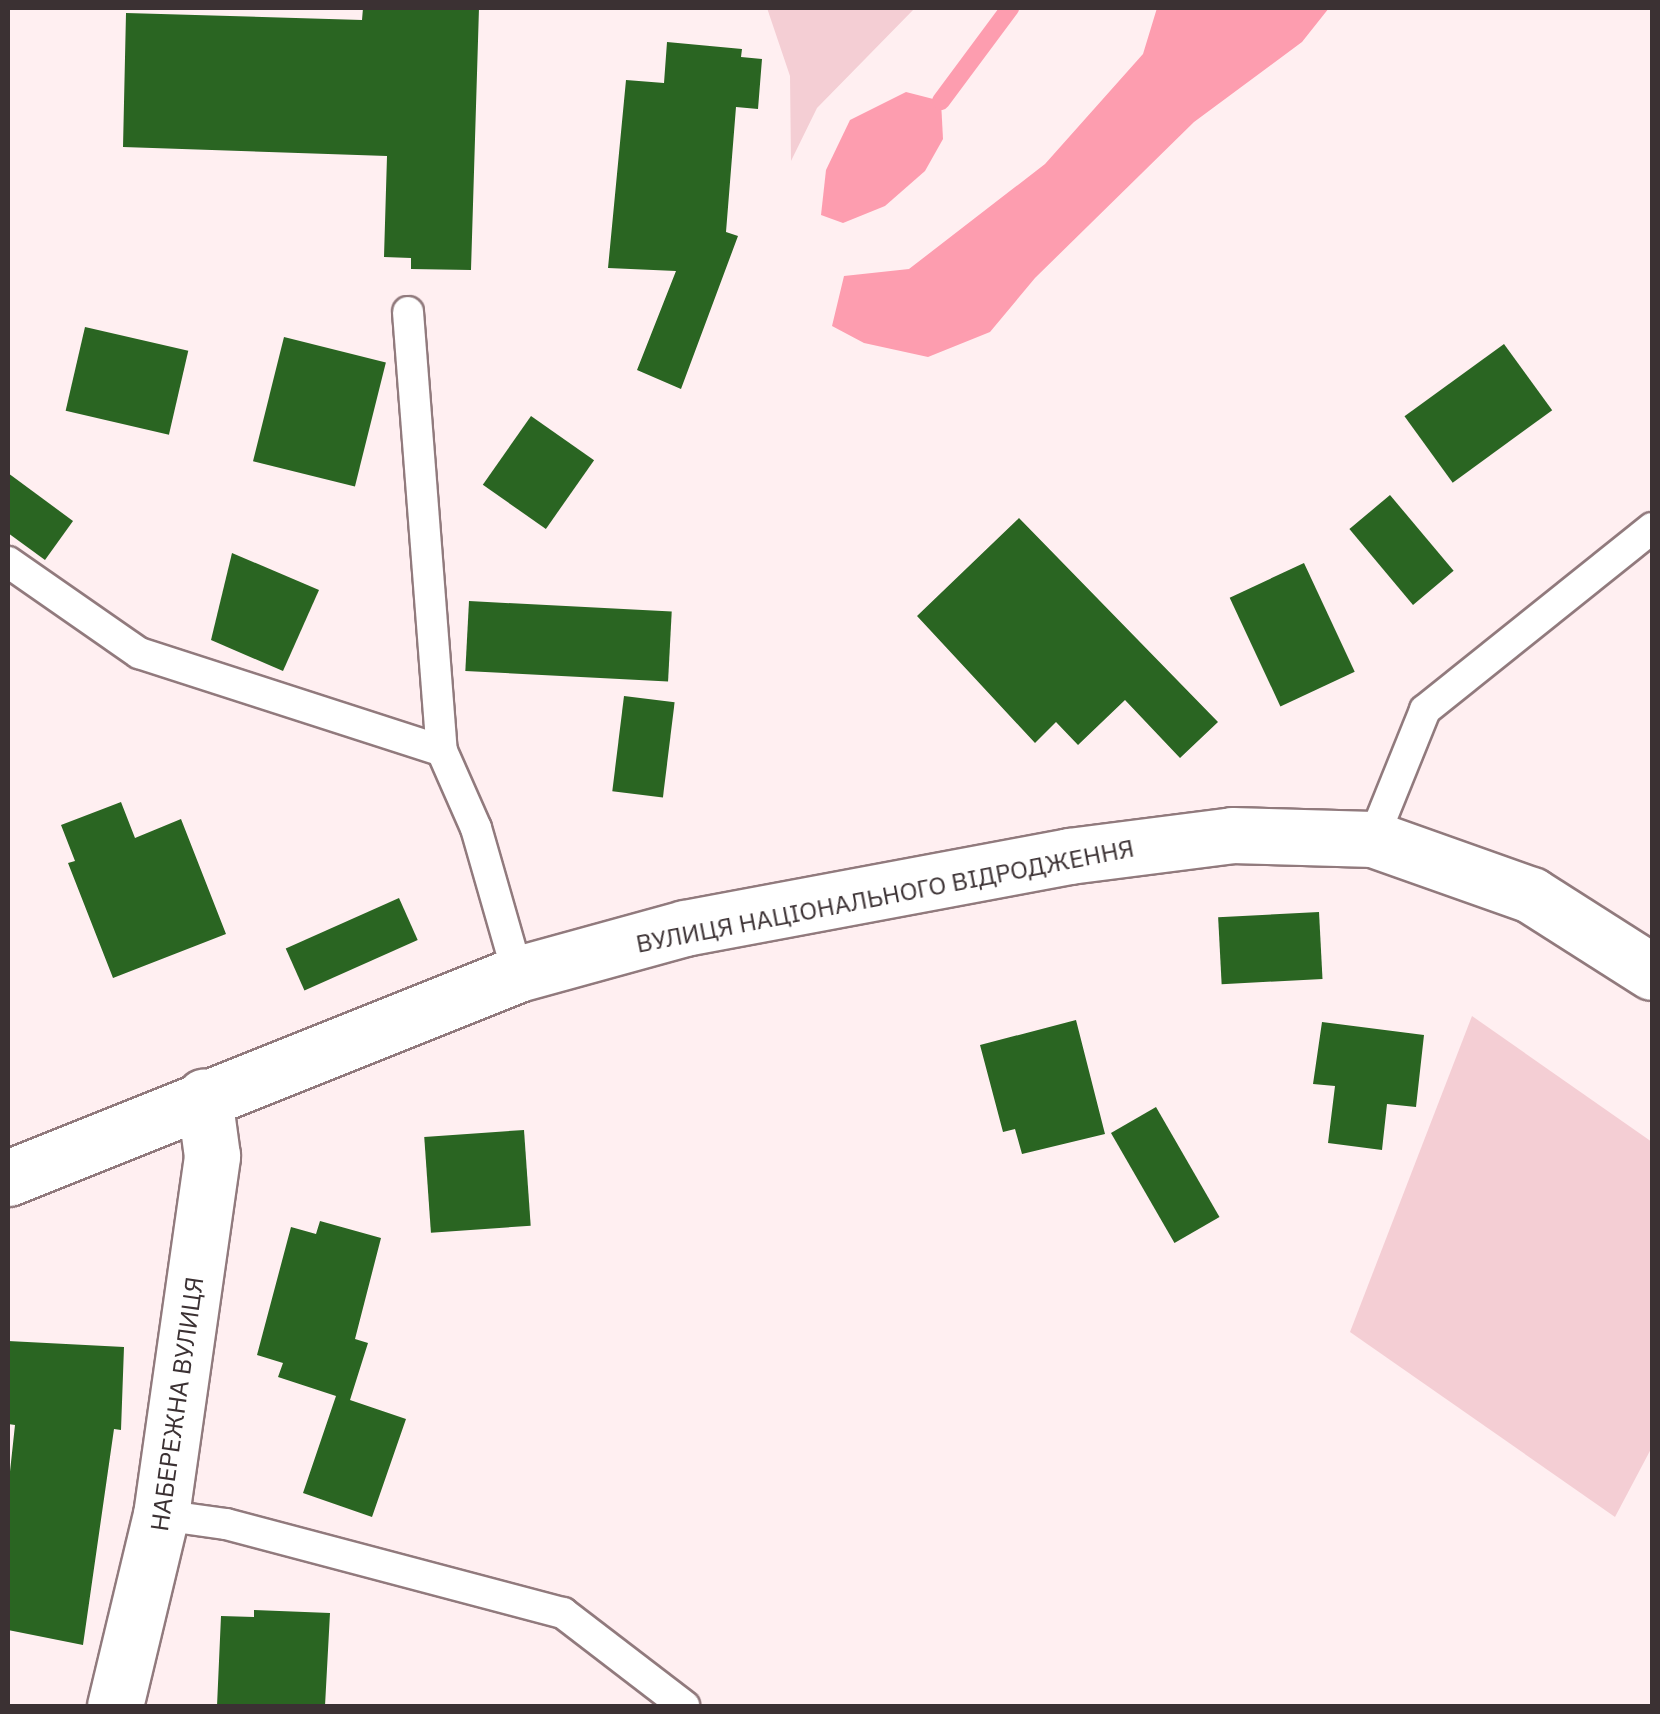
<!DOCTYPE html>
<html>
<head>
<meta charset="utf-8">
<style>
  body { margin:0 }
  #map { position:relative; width:1660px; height:1714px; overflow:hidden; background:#ffeff1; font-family:"IBM Plex Sans",sans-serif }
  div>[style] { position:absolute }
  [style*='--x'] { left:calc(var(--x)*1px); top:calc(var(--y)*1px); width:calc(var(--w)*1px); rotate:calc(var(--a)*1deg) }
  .green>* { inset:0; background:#f4ced4 }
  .water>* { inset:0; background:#fd9daf }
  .stream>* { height:18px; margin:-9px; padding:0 9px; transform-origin:9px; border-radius:9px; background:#fd9daf }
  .building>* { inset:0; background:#2a6522; transform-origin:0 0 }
  .roads { filter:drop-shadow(2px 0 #917a7d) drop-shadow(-2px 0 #917a7d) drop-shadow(0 2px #917a7d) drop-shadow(0 -2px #917a7d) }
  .lane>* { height:30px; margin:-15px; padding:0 15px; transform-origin:15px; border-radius:15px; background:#fff }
  .street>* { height:55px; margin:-27.5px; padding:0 27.5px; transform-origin:27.5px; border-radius:27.5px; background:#fff }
  .secondary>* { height:55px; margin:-27.5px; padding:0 27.5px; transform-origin:27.5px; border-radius:27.5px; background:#fff }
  span { translate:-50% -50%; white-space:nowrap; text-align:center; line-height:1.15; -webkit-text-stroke:10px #fff; paint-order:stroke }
  .street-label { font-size:25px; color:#3b3133 }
  .frame { position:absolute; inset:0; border:10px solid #3b3133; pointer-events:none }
</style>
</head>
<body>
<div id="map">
  <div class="green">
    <div style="clip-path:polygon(767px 8px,915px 8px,817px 108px,791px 161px,790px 76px)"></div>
    <div style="clip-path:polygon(1472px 1016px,1652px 1142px,1652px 1447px,1615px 1517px,1350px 1332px)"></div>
  </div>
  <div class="water">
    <div style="clip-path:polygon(1157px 8px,1329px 8px,1302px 42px,1194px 122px,1035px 278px,990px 332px,928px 357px,864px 343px,832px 326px,844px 276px,909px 269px,1045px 164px,1143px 54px)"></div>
    <div style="clip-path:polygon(906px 92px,941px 101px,943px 139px,925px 171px,885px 206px,843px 223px,821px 215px,826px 170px,850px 120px)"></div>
  </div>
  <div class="stream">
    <div style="--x:941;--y:101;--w:116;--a:-53.4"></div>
  </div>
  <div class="building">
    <div style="clip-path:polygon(363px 8px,479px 8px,471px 270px,411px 269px,411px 258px,384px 257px,387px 156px,123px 147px,126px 13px,362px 20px)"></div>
    <div style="clip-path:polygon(667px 42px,742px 49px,741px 57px,762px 59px,758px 109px,736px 107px,726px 232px,738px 236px,681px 389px,637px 370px,676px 271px,608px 268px,626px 80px,664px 83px)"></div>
    <div style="left:85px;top:327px;width:106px;height:86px;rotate:13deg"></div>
    <div style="left:284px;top:337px;width:105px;height:128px;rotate:14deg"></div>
    <div style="left:1504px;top:344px;width:82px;height:123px;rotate:54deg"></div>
    <div style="left:531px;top:416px;width:77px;height:84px;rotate:35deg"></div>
    <div style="clip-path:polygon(8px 473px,73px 521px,45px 560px,8px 533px)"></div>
    <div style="left:1390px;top:495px;width:99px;height:53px;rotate:50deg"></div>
    <div style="clip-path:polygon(1019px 518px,1218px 722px,1180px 758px,1125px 700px,1078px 745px,1056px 722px,1035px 743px,917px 616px)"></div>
    <div style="clip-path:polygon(232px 553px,319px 590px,283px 671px,211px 640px)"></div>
    <div style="left:1304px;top:563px;width:120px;height:82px;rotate:65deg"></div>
    <div style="left:469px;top:601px;width:203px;height:70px;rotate:3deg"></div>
    <div style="left:624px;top:696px;width:51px;height:96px;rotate:7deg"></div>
    <div style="clip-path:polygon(121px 802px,135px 838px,181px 819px,226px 934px,113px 978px,68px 863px,75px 861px,61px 825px)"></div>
    <div style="left:399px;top:898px;width:46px;height:124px;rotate:66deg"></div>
    <div style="left:1319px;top:912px;width:67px;height:101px;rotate:87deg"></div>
    <div style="clip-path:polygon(1076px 1020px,1105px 1134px,1022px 1154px,1015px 1129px,1003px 1132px,980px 1045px)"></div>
    <div style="clip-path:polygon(1322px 1022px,1424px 1035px,1416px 1107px,1387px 1104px,1382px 1150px,1328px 1143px,1335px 1086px,1313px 1084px)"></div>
    <div style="left:1156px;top:1107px;width:127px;height:52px;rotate:60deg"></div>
    <div style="left:524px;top:1130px;width:96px;height:100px;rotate:86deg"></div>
    <div style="clip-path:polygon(320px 1221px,381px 1238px,355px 1339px,368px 1343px,350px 1400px,406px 1419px,372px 1517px,303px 1493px,336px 1396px,278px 1377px,283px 1363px,257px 1355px,291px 1227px,316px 1234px)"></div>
    <div style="clip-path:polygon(8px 1341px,124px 1347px,121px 1430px,114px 1429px,83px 1645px,8px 1630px,8px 1490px,15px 1425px,8px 1424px)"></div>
    <div style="clip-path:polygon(254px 1610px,330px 1613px,325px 1706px,217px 1706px,221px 1616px,254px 1617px)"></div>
  </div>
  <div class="roads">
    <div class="lane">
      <div style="--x:408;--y:312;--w:440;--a:85.6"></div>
      <div style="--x:442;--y:751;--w:84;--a:66.2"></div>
      <div style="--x:476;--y:828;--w:152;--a:74"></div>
      <div style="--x:8;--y:562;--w:160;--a:34.8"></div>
      <div style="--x:139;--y:653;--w:318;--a:17.9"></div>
      <div style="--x:1373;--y:839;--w:139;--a:-68"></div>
      <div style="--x:1425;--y:710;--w:291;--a:-38.7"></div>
      <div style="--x:161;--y:1515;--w:66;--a:7.9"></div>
      <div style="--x:226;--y:1524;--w:349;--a:14.8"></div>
      <div style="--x:563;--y:1613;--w:153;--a:37.5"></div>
    </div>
    <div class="street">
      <div style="--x:115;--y:1706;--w:196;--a:-76.5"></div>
      <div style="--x:161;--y:1515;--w:363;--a:-81.9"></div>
      <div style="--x:212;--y:1156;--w:60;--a:-97.7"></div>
    </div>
    <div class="secondary">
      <div style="--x:8;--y:1178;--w:549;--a:-21.8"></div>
      <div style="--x:518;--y:974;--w:173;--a:-15.4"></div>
      <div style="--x:685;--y:928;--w:391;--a:-10.6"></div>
      <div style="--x:1069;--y:856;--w:164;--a:-7.3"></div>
      <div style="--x:1232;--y:835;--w:141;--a:1.6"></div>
      <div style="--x:1373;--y:839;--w:168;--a:19.5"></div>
      <div style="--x:1531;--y:895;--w:143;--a:32.5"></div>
    </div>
  </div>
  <div class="street-label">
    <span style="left:885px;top:896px;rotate:-11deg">ВУЛИЦЯ НАЦІОНАЛЬНОГО ВІДРОДЖЕННЯ</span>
    <span style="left:177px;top:1404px;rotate:-82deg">НАБЕРЕЖНА ВУЛИЦЯ</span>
  </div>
  <div class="frame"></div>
</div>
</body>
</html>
